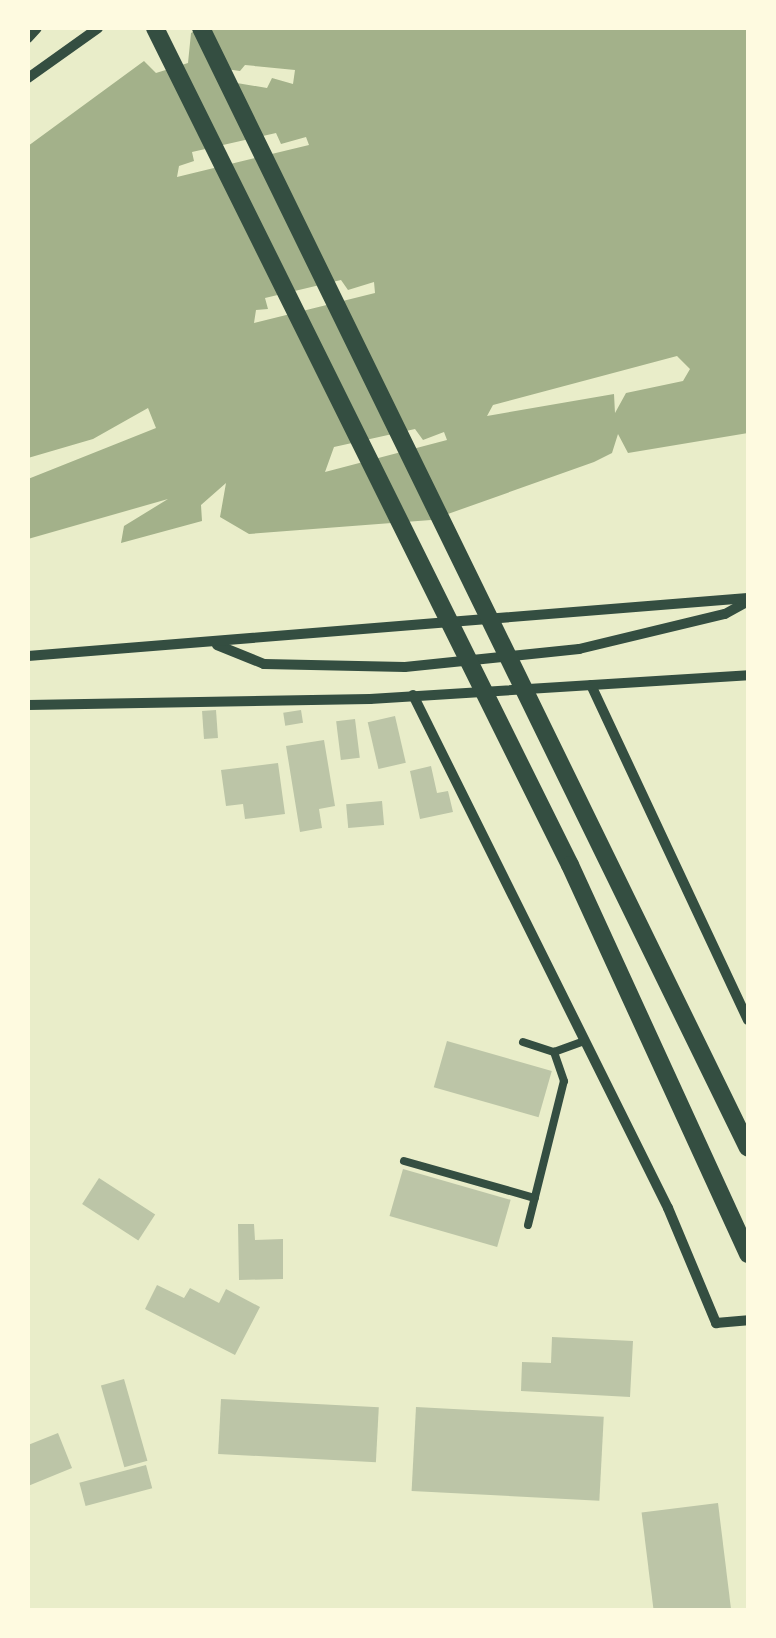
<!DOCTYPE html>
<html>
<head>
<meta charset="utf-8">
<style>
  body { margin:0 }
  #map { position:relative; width:776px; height:1638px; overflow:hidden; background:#e9edc9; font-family:"Titillium Web",sans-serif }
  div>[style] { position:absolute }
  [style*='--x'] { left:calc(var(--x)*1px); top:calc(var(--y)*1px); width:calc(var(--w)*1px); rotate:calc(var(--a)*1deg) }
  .water>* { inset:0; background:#a3b18a }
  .building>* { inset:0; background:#bcc5a7; transform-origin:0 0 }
  .service>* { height:8px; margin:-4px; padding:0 4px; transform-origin:4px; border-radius:4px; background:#344e41 }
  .minor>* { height:10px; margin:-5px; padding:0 5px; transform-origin:5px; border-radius:5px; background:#344e41 }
  .tertiary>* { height:18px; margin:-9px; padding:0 9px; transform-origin:9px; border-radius:9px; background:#344e41 }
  span { translate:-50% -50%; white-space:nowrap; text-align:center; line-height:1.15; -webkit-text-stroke:8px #fefae0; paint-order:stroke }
  .frame { position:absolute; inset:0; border:30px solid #fefae0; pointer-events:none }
</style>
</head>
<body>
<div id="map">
  <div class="water">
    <div style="clip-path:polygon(evenodd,200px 28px,748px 28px,748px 433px,628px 453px,618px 434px,612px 453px,594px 462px,431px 520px,249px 534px,220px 517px,226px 483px,201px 505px,202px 521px,121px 543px,124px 526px,168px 499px,28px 539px,28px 479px,156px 428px,148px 408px,93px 439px,28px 458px,28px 146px,144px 61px,156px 73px,188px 63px,191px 33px,200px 28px,245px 65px,295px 70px,293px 84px,272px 78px,267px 88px,219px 80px,226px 69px,240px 71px,245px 65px,200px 28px,276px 133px,281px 144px,306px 137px,309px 145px,177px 177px,179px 166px,194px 161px,192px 152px,276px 133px,200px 28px,341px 280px,348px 290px,374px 282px,375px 293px,254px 323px,256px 310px,268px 309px,265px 298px,341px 280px,200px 28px,677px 356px,690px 369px,683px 381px,626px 393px,615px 413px,614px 394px,487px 416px,493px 405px,677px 356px,200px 28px,415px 429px,423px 440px,444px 432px,447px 440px,325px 472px,334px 447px,415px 429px)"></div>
  </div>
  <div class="building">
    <div style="left:216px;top:710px;width:28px;height:14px;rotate:86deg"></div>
    <div style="left:301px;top:710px;width:13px;height:18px;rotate:81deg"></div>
    <div style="left:395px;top:716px;width:48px;height:28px;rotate:77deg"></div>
    <div style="left:355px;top:719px;width:39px;height:19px;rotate:83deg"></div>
    <div style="clip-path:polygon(324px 740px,335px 806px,319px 809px,322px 828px,300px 832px,286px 746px)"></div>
    <div style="clip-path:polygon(278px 763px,285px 814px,245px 819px,243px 804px,226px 806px,221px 770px)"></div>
    <div style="clip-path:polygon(431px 766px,437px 793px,448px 791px,453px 812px,420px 819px,410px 771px)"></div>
    <div style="left:382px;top:801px;width:24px;height:36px;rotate:85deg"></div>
    <div style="left:447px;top:1041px;width:109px;height:48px;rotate:16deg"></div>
    <div style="left:403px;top:1169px;width:112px;height:49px;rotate:16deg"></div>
    <div style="left:99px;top:1178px;width:67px;height:31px;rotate:33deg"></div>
    <div style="clip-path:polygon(238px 1224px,254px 1224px,255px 1240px,283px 1239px,283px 1279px,239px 1280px)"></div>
    <div style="clip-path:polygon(157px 1285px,184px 1298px,190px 1288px,219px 1303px,226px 1289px,260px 1307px,235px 1355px,145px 1309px)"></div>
    <div style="clip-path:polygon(552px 1337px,633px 1341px,630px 1397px,521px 1391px,522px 1362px,551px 1363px)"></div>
    <div style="left:124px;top:1379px;width:85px;height:24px;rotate:74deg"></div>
    <div style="left:221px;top:1399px;width:158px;height:55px;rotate:3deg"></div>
    <div style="left:416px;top:1407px;width:188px;height:84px;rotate:3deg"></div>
    <div style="clip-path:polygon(58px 1433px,72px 1468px,28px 1486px,28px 1445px)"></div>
    <div style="left:146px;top:1465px;width:24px;height:69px;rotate:75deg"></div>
    <div style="left:718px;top:1503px;width:108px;height:77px;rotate:83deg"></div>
  </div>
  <div class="service">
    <div style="--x:523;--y:1042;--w:33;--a:18"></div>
    <div style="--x:554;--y:1052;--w:33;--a:-20"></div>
    <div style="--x:404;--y:1161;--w:136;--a:15.8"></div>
    <div style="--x:528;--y:1225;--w:148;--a:-76"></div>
    <div style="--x:564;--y:1081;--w:31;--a:-109"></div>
  </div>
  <div class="minor">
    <div style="--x:28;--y:38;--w:13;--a:-48"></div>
    <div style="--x:28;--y:78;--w:86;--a:-35.5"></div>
    <div style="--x:217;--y:645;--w:51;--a:22"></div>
    <div style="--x:264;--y:664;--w:141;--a:1.2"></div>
    <div style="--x:405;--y:667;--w:175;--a:-5.9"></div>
    <div style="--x:579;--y:649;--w:150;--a:-13.5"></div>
    <div style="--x:725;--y:614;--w:26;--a:-29"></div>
    <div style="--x:28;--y:656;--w:722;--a:-4.61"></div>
    <div style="--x:591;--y:685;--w:370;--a:64.9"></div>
    <div style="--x:413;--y:695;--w:573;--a:63.57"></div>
    <div style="--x:668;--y:1208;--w:125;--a:67.3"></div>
    <div style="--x:716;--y:1323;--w:32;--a:-5"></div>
    <div style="--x:28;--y:705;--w:342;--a:-1"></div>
    <div style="--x:370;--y:699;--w:379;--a:-3.6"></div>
  </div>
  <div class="tertiary">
    <div style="--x:155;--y:28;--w:934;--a:63.63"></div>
    <div style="--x:570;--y:865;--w:428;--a:65.4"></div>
    <div style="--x:201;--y:28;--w:1246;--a:63.97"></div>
  </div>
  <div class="frame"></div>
</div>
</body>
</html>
